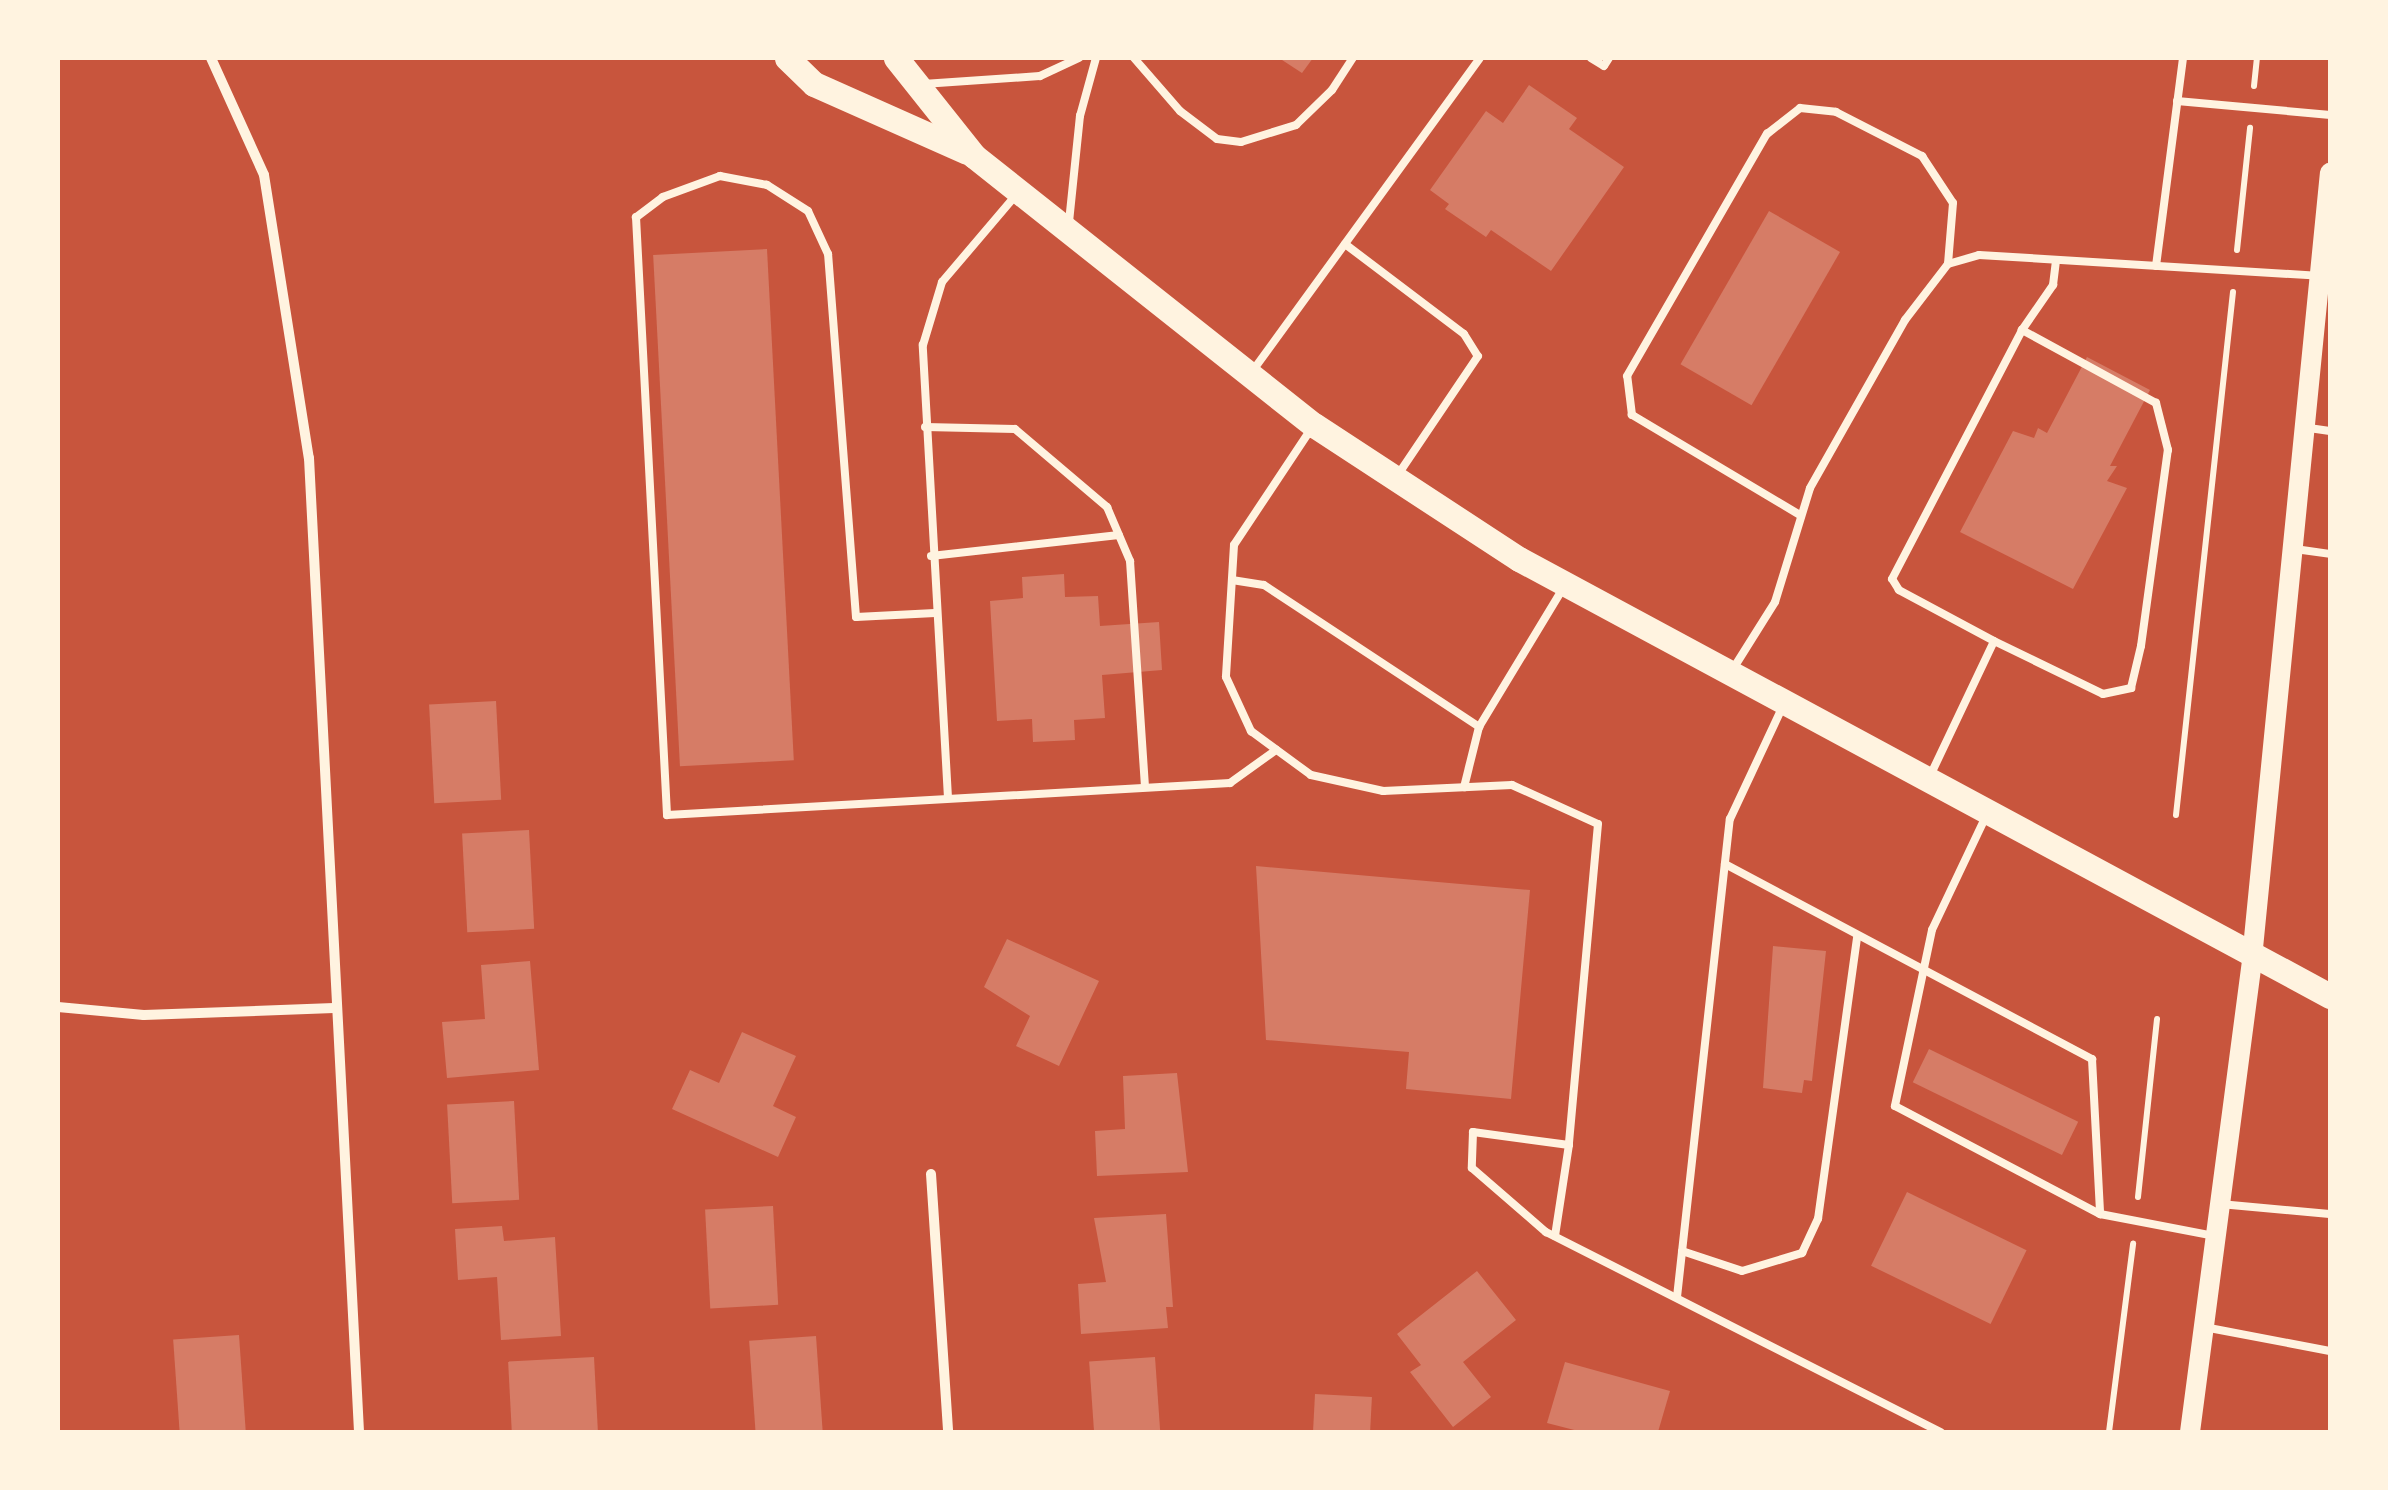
<!DOCTYPE html>
<html>
<head>
<meta charset="utf-8">
<style>
  body { margin:0 }
  #map { position:relative; width:2388px; height:1490px; overflow:hidden; background:#c8553d; font-family:Bitter,serif }
  div>[style] { position:absolute }
  [style*='--x'] { left:calc(var(--x)*1px); top:calc(var(--y)*1px); width:calc(var(--w)*1px); rotate:calc(var(--a)*1deg) }
  .building>* { inset:0; background:#d67c66; transform-origin:0 0 }
  .path>* { height:6px; margin:-3px; padding:0 3px; transform-origin:3px; border-radius:3px; background:#fff3e0 }
  .service>* { height:8px; margin:-4px; padding:0 4px; transform-origin:4px; border-radius:4px; background:#fff3e0 }
  .minor>* { height:10px; margin:-5px; padding:0 5px; transform-origin:5px; border-radius:5px; background:#fff3e0 }
  .secondary>* { height:20px; margin:-10px; padding:0 10px; transform-origin:10px; border-radius:10px; background:#fff3e0 }
  .primary>* { height:25px; margin:-12.5px; padding:0 12.5px; transform-origin:12.5px; border-radius:12.5px; background:#fff3e0 }
  span { translate:-50% -50%; white-space:nowrap; text-align:center; line-height:1.15; -webkit-text-stroke:10px #fff3e0; paint-order:stroke }
  .frame { position:absolute; inset:0; border:60px solid #fff3e0; pointer-events:none }
</style>
</head>
<body>
<div id="map">
  <div class="building">
    <div style="clip-path:polygon(1279px 58px,1313px 58px,1302px 73px)"></div>
    <div style="clip-path:polygon(1529px 85px,1577px 118px,1569px 129px,1624px 167px,1551px 271px,1491px 230px,1486px 237px,1445px 209px,1449px 204px,1430px 190px,1486px 111px,1503px 123px)"></div>
    <div style="left:1769px;top:211px;width:82px;height:177px;rotate:30deg"></div>
    <div style="left:767px;top:249px;width:512px;height:114px;rotate:87deg"></div>
    <div style="clip-path:polygon(2087px 357px,2150px 390px,2110px 466px,2117px 466px,2107px 481px,2127px 488px,2073px 589px,1960px 532px,2013px 431px,2034px 438px,2038px 428px,2047px 433px)"></div>
    <div style="clip-path:polygon(1064px 574px,1065px 597px,1098px 596px,1100px 626px,1159px 622px,1162px 670px,1102px 675px,1105px 718px,1074px 720px,1075px 740px,1033px 742px,1032px 719px,997px 721px,990px 601px,1023px 598px,1022px 577px)"></div>
    <div style="left:496px;top:701px;width:99px;height:67px;rotate:87deg"></div>
    <div style="left:529px;top:830px;width:99px;height:67px;rotate:87deg"></div>
    <div style="clip-path:polygon(1256px 866px,1530px 890px,1511px 1099px,1406px 1089px,1409px 1052px,1266px 1040px)"></div>
    <div style="clip-path:polygon(1007px 939px,1099px 981px,1059px 1066px,1016px 1046px,1030px 1016px,984px 987px)"></div>
    <div style="clip-path:polygon(1773px 946px,1826px 951px,1812px 1081px,1804px 1080px,1802px 1093px,1763px 1088px)"></div>
    <div style="clip-path:polygon(530px 961px,539px 1070px,447px 1078px,442px 1022px,485px 1019px,481px 965px)"></div>
    <div style="clip-path:polygon(742px 1032px,796px 1056px,773px 1106px,796px 1117px,778px 1157px,672px 1109px,690px 1070px,719px 1083px)"></div>
    <div style="left:1929px;top:1049px;width:166px;height:37px;rotate:26deg"></div>
    <div style="clip-path:polygon(1177px 1073px,1188px 1172px,1097px 1176px,1095px 1131px,1125px 1129px,1123px 1076px)"></div>
    <div style="left:514px;top:1101px;width:99px;height:67px;rotate:87deg"></div>
    <div style="left:1907px;top:1192px;width:133px;height:82px;rotate:26deg"></div>
    <div style="left:773px;top:1206px;width:99px;height:68px;rotate:87deg"></div>
    <div style="clip-path:polygon(1166px 1214px,1173px 1307px,1166px 1307px,1168px 1328px,1081px 1334px,1078px 1284px,1106px 1282px,1094px 1218px)"></div>
    <div style="clip-path:polygon(502px 1226px,504px 1241px,555px 1237px,561px 1336px,501px 1340px,497px 1277px,458px 1280px,455px 1229px)"></div>
    <div style="clip-path:polygon(1477px 1271px,1516px 1320px,1463px 1362px,1491px 1397px,1453px 1427px,1410px 1372px,1421px 1365px,1397px 1334px)"></div>
    <div style="left:239px;top:1335px;width:97px;height:66px;rotate:86deg"></div>
    <div style="left:816px;top:1336px;width:96px;height:67px;rotate:86deg"></div>
    <div style="left:594px;top:1357px;width:75px;height:86px;rotate:87deg"></div>
    <div style="left:1155px;top:1357px;width:75px;height:66px;rotate:86deg"></div>
    <div style="clip-path:polygon(1565px 1362px,1670px 1391px,1658px 1432px,1582px 1432px,1547px 1423px)"></div>
    <div style="left:1315px;top:1394px;width:57px;height:38px;rotate:3deg"></div>
  </div>
  <div class="path">
    <div style="--x:2254;--y:86;--w:28;--a:-84"></div>
    <div style="--x:2237;--y:250;--w:123;--a:-83.9"></div>
    <div style="--x:2176;--y:815;--w:526;--a:-83.78"></div>
    <div style="--x:2138;--y:1197;--w:179;--a:-83.9"></div>
    <div style="--x:2109;--y:1432;--w:190;--a:-82.7"></div>
  </div>
  <div class="service">
    <div style="--x:1134;--y:58;--w:70;--a:49"></div>
    <div style="--x:1180;--y:111;--w:46;--a:37.1"></div>
    <div style="--x:1217;--y:139;--w:24;--a:7"></div>
    <div style="--x:1241;--y:142;--w:58;--a:-17.2"></div>
    <div style="--x:1296;--y:125;--w:50;--a:-44.2"></div>
    <div style="--x:1332;--y:90;--w:38;--a:-57"></div>
    <div style="--x:1591;--y:58;--w:15;--a:32"></div>
    <div style="--x:1604;--y:66;--w:9;--a:-58"></div>
    <div style="--x:923;--y:84;--w:117;--a:-3.9"></div>
    <div style="--x:1040;--y:76;--w:43;--a:-24.8"></div>
    <div style="--x:2177;--y:101;--w:154;--a:5.2"></div>
    <div style="--x:1069;--y:222;--w:107;--a:-84.1"></div>
    <div style="--x:1080;--y:116;--w:60;--a:-74.6"></div>
    <div style="--x:1345;--y:244;--w:149;--a:37.1"></div>
    <div style="--x:1464;--y:334;--w:26;--a:58"></div>
    <div style="--x:1478;--y:356;--w:145;--a:124"></div>
    <div style="--x:2156;--y:266;--w:210;--a:-82.6"></div>
    <div style="--x:1254;--y:369;--w:384;--a:-54"></div>
    <div style="--x:925;--y:427;--w:90;--a:1.3"></div>
    <div style="--x:1015;--y:429;--w:121;--a:40.3"></div>
    <div style="--x:1107;--y:507;--w:59;--a:66.9"></div>
    <div style="--x:1130;--y:561;--w:226;--a:86.2"></div>
    <div style="--x:2309;--y:428;--w:21;--a:8"></div>
    <div style="--x:1311;--y:429;--w:139;--a:123.6"></div>
    <div style="--x:1234;--y:545;--w:132;--a:93.5"></div>
    <div style="--x:1226;--y:677;--w:60;--a:65.2"></div>
    <div style="--x:1251;--y:731;--w:74;--a:36.3"></div>
    <div style="--x:1311;--y:775;--w:74;--a:12.5"></div>
    <div style="--x:1383;--y:791;--w:129;--a:-2.7"></div>
    <div style="--x:1512;--y:785;--w:94;--a:24.4"></div>
    <div style="--x:1598;--y:824;--w:322;--a:95.2"></div>
    <div style="--x:1800;--y:515;--w:196;--a:-149.2"></div>
    <div style="--x:1632;--y:415;--w:39;--a:-97"></div>
    <div style="--x:1627;--y:376;--w:280;--a:-60"></div>
    <div style="--x:1767;--y:134;--w:42;--a:-38.2"></div>
    <div style="--x:1800;--y:108;--w:36;--a:6"></div>
    <div style="--x:1836;--y:112;--w:97;--a:27.1"></div>
    <div style="--x:1922;--y:156;--w:56;--a:56.6"></div>
    <div style="--x:1953;--y:203;--w:61;--a:94.7"></div>
    <div style="--x:2295;--y:549;--w:35;--a:8"></div>
    <div style="--x:931;--y:556;--w:189;--a:-6.4"></div>
    <div style="--x:1232;--y:580;--w:32;--a:9"></div>
    <div style="--x:1264;--y:585;--w:258;--a:33.4"></div>
    <div style="--x:1479;--y:727;--w:62;--a:104"></div>
    <div style="--x:935;--y:613;--w:79;--a:177.1"></div>
    <div style="--x:856;--y:617;--w:364;--a:-94.4"></div>
    <div style="--x:828;--y:254;--w:47;--a:-114.9"></div>
    <div style="--x:808;--y:211;--w:49;--a:-147.6"></div>
    <div style="--x:767;--y:185;--w:48;--a:-169.2"></div>
    <div style="--x:720;--y:176;--w:61;--a:159.8"></div>
    <div style="--x:663;--y:197;--w:34;--a:143"></div>
    <div style="--x:636;--y:217;--w:599;--a:87.03"></div>
    <div style="--x:667;--y:815;--w:564;--a:-3.25"></div>
    <div style="--x:1230;--y:783;--w:57;--a:-35.7"></div>
    <div style="--x:1994;--y:641;--w:108;--a:-151.8"></div>
    <div style="--x:1899;--y:590;--w:13;--a:-122"></div>
    <div style="--x:1892;--y:579;--w:281;--a:-62.4"></div>
    <div style="--x:2022;--y:330;--w:55;--a:-55.4"></div>
    <div style="--x:2053;--y:285;--w:25;--a:-83"></div>
    <div style="--x:1733;--y:669;--w:79;--a:-57.9"></div>
    <div style="--x:1775;--y:602;--w:119;--a:-72.9"></div>
    <div style="--x:1810;--y:488;--w:193;--a:-60.5"></div>
    <div style="--x:1905;--y:320;--w:71;--a:-52.5"></div>
    <div style="--x:1948;--y:264;--w:32;--a:-16"></div>
    <div style="--x:1979;--y:255;--w:342;--a:3.5"></div>
    <div style="--x:1479;--y:727;--w:160;--a:-58.8"></div>
    <div style="--x:1930;--y:776;--w:149;--a:-64.6"></div>
    <div style="--x:1994;--y:641;--w:121;--a:25.9"></div>
    <div style="--x:2103;--y:694;--w:29;--a:-12"></div>
    <div style="--x:2131;--y:688;--w:43;--a:-76.6"></div>
    <div style="--x:2141;--y:646;--w:198;--a:-82.2"></div>
    <div style="--x:2168;--y:450;--w:49;--a:-104.3"></div>
    <div style="--x:2156;--y:403;--w:153;--a:-151.4"></div>
    <div style="--x:948;--y:798;--w:454;--a:-93.2"></div>
    <div style="--x:923;--y:345;--w:66;--a:-73.2"></div>
    <div style="--x:942;--y:282;--w:116;--a:-49.6"></div>
    <div style="--x:1987;--y:814;--w:128;--a:115.4"></div>
    <div style="--x:1932;--y:930;--w:180;--a:101.9"></div>
    <div style="--x:1895;--y:1106;--w:232;--a:27.8"></div>
    <div style="--x:2100;--y:1214;--w:116;--a:10.9"></div>
    <div style="--x:1725;--y:864;--w:416;--a:28"></div>
    <div style="--x:2092;--y:1059;--w:155;--a:87"></div>
    <div style="--x:2220;--y:1204;--w:110;--a:5.2"></div>
    <div style="--x:1555;--y:1236;--w:92;--a:-81.3"></div>
    <div style="--x:1569;--y:1145;--w:97;--a:-172.3"></div>
    <div style="--x:1473;--y:1132;--w:36;--a:92"></div>
    <div style="--x:1472;--y:1168;--w:98;--a:40.9"></div>
    <div style="--x:1546;--y:1232;--w:443;--a:26.9"></div>
    <div style="--x:1682;--y:1251;--w:63;--a:18.4"></div>
    <div style="--x:1742;--y:1271;--w:63;--a:-16.7"></div>
    <div style="--x:1802;--y:1253;--w:38;--a:-65"></div>
    <div style="--x:1818;--y:1219;--w:285;--a:-82.1"></div>
    <div style="--x:1677;--y:1297;--w:481;--a:-83.7"></div>
    <div style="--x:1730;--y:819;--w:125;--a:-64.9"></div>
    <div style="--x:2204;--y:1327;--w:128;--a:10.8"></div>
  </div>
  <div class="minor">
    <div style="--x:211;--y:58;--w:128;--a:65.6"></div>
    <div style="--x:264;--y:175;--w:287;--a:81"></div>
    <div style="--x:309;--y:458;--w:975;--a:87.06"></div>
    <div style="--x:58;--y:1007;--w:86;--a:5.3"></div>
    <div style="--x:144;--y:1015;--w:190;--a:-2.1"></div>
    <div style="--x:931;--y:1174;--w:259;--a:86.2"></div>
  </div>
  <div class="secondary">
    <div style="--x:2190;--y:1432;--w:478;--a:-82.5"></div>
    <div style="--x:2252;--y:958;--w:789;--a:-84.33"></div>
  </div>
  <div class="primary">
    <div style="--x:787;--y:58;--w:37;--a:44"></div>
    <div style="--x:814;--y:84;--w:167;--a:24"></div>
    <div style="--x:896;--y:58;--w:125;--a:51.5"></div>
    <div style="--x:974;--y:156;--w:434;--a:38.4"></div>
    <div style="--x:1314;--y:425;--w:245;--a:33.2"></div>
    <div style="--x:1519;--y:559;--w:921;--a:28.32"></div>
  </div>
  <div class="frame"></div>
</div>
</body>
</html>
